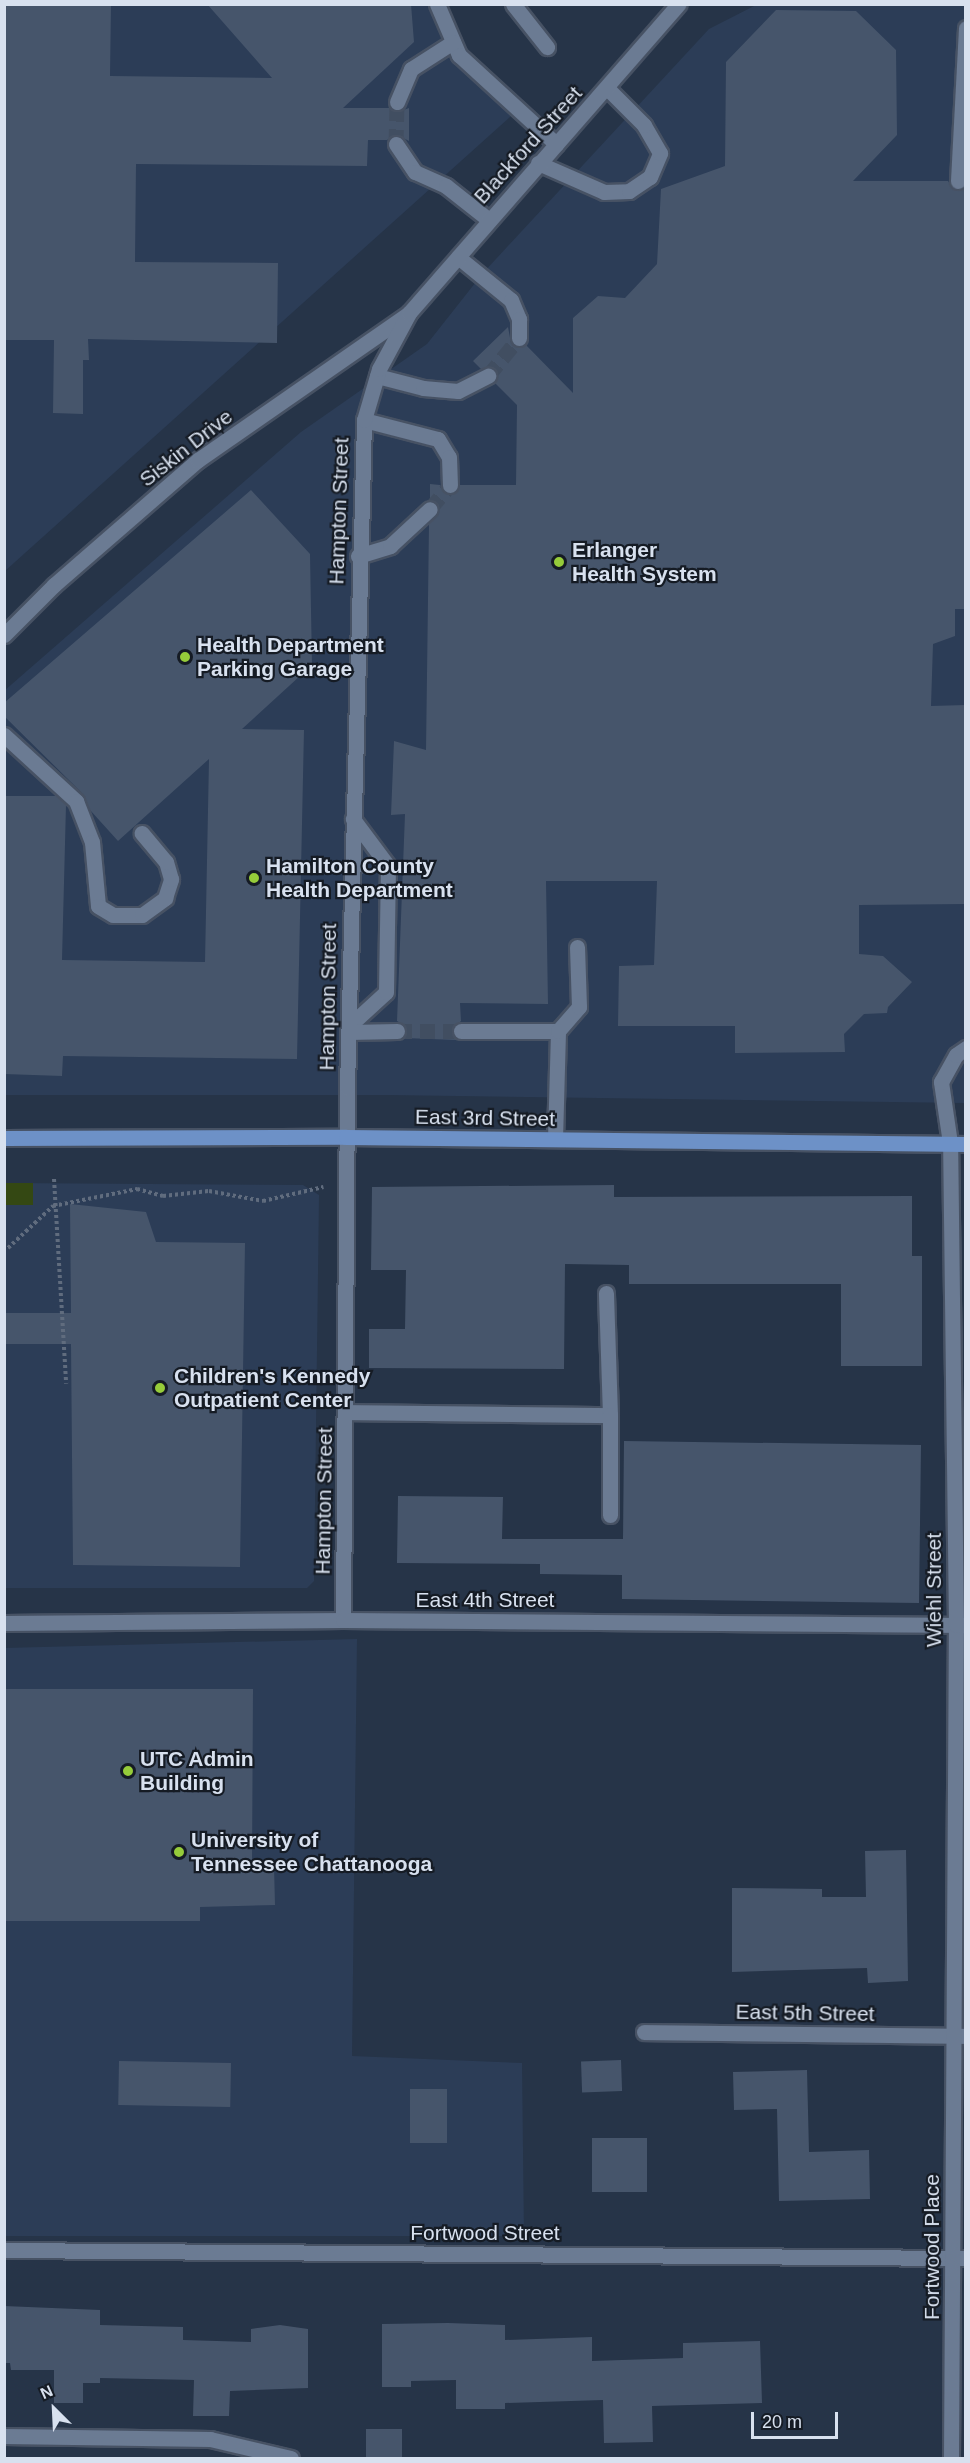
<!DOCTYPE html>
<html>
<head>
<meta charset="utf-8">
<style>
  body { margin:0 }
  #map { position:relative; width:970px; height:2463px; overflow:hidden; background:#263448; font-family:Arial,sans-serif }
  div>[style] { position:absolute }
  [style*='--x'] { left:calc(var(--x)*1px); top:calc(var(--y)*1px); width:calc(var(--w)*1px); rotate:calc(var(--a)*1deg) }
  .built>* { inset:0; background:#2c3d57 }
  .green>* { inset:0; background:#344813; transform-origin:0 0 }
  .building>* { inset:0; background:#46556b; transform-origin:0 0 }
  .minor-tunnel>* { height:15px; margin-top:-7.5px; transform-origin:0; background:repeating-linear-gradient(90deg,#414e61 0 15px,transparent 0 23px) }
  .path>* { height:4px; margin-top:-2px; transform-origin:0; background:repeating-linear-gradient(90deg,#606c7e 0 3px,transparent 0 6px) }
  .roads { filter:drop-shadow(2px 0 #475264) drop-shadow(-2px 0 #475264) drop-shadow(0 2px #475264) drop-shadow(0 -2px #475264) }
  .minor>* { height:15px; margin:-7.5px; padding:0 7.5px; transform-origin:7.5px; border-radius:7.5px; background:#6b7b93 }
  .major>* { height:15px; margin:-7.5px; padding:0 7.5px; transform-origin:7.5px; border-radius:7.5px; background:#6d91c7 }
  .dots>* { width:16px; height:16px; translate:-50% -50%; box-sizing:border-box; border:3px solid #151b24; border-radius:50% }
  span { translate:-50% -50%; white-space:nowrap; text-align:center; line-height:1.15; -webkit-text-stroke:4.5px #151b24; paint-order:stroke }
  .street-label { font-size:21px; color:#d8e1ef }
  .poi-label { font-size:21px; color:#d8e1ef; font-weight:700 }
  .left { translate:0 -50%; text-align:left }
  .frame { position:absolute; inset:0; border:6px solid #d8e1ef; pointer-events:none }
  .north { position:absolute; left:24px; top:2379px; width:60px; height:60px; -webkit-text-stroke:4px #151b24; paint-order:stroke; rotate:336deg; font-size:16px; font-weight:700; line-height:24px; text-align:center; color:#d8e1ef }
  .north::after { content:''; display:block; margin:auto; width:21px; height:27px; background:#d8e1ef; clip-path:polygon(50% 0,100% 100%,50% 72%,0 100%) }
  .scale { position:absolute; left:751px; top:2412px; width:87px; height:27px; box-sizing:border-box; border:3px solid #d8e1ef; border-top:0; padding-left:8px; font-size:18px; line-height:21px; white-space:nowrap; color:#d8e1ef; -webkit-text-stroke:4px #151b24; paint-order:stroke }
</style>
</head>
<body>
<div id="map">
  <div class="built">
    <div style="clip-path:polygon(5px 5px,430px 5px,511px 116px,5px 571px)"></div>
    <div style="clip-path:polygon(756px 5px,965px 5px,965px 1103px,389px 1095px,5px 1095px,4px 691px,301px 432px,427px 344px,483px 273px,709px 29px)"></div>
    <div style="clip-path:polygon(5px 1183px,303px 1185px,319px 1195px,314px 1581px,307px 1588px,5px 1588px)"></div>
    <div style="clip-path:polygon(357px 1639px,352px 2056px,522px 2063px,524px 2236px,5px 2236px,4px 1648px)"></div>
  </div>
  <div class="green">
    <div style="left:5px;top:1183px;width:28px;height:22px"></div>
  </div>
  <div class="building">
    <div style="clip-path:polygon(4px 4px,111px 4px,110px 76px,272px 78px,207px 4px,411px 4px,414px 42px,343px 108px,389px 108px,398px 112px,409px 108px,409px 141px,396px 134px,387px 140px,368px 140px,367px 166px,136px 164px,135px 262px,278px 263px,277px 343px,88px 339px,89px 360px,83px 360px,83px 414px,53px 413px,54px 340px,4px 340px)"></div>
    <div style="clip-path:polygon(776px 10px,856px 11px,896px 50px,897px 135px,853px 181px,948px 181px,953px 189px,966px 187px,966px 609px,955px 609px,955px 636px,933px 644px,931px 706px,966px 705px,966px 904px,859px 905px,859px 954px,883px 956px,912px 982px,888px 1007px,887px 1013px,864px 1014px,844px 1034px,845px 1052px,735px 1053px,735px 1026px,618px 1026px,619px 966px,654px 965px,657px 881px,546px 881px,548px 1004px,460px 1003px,461px 1021px,451px 1030px,457px 1040px,404px 1038px,406px 1026px,397px 1021px,405px 814px,391px 815px,394px 741px,426px 750px,429px 523px,440px 507px,430px 499px,430px 484px,440px 485px,450px 495px,460px 485px,516px 485px,517px 405px,495px 383px,498px 376px,494px 368px,481px 369px,473px 361px,508px 327px,511px 343px,518px 348px,526px 345px,573px 393px,573px 318px,598px 296px,625px 298px,657px 264px,661px 189px,725px 166px,726px 62px)"></div>
    <div style="clip-path:polygon(251px 490px,310px 554px,312px 665px,242px 729px,304px 730px,297px 1059px,63px 1056px,62px 1076px,4px 1074px,4px 796px,57px 796px,66px 805px,62px 960px,205px 962px,209px 759px,118px 841px,90px 810px,83px 794px,4px 716px,4px 703px)"></div>
    <div style="clip-path:polygon(614px 1185px,614px 1197px,912px 1196px,912px 1256px,922px 1256px,922px 1366px,841px 1366px,841px 1284px,629px 1284px,629px 1265px,565px 1264px,564px 1369px,369px 1368px,369px 1329px,405px 1329px,406px 1270px,371px 1270px,372px 1187px)"></div>
    <div style="clip-path:polygon(70px 1204px,146px 1212px,156px 1242px,245px 1243px,240px 1567px,73px 1565px,71px 1344px,4px 1344px,4px 1313px,71px 1313px)"></div>
    <div style="clip-path:polygon(624px 1441px,921px 1445px,919px 1603px,622px 1599px,622px 1575px,540px 1574px,540px 1564px,397px 1563px,398px 1496px,503px 1497px,502px 1539px,623px 1539px)"></div>
    <div style="clip-path:polygon(4px 1689px,253px 1689px,252px 1867px,274px 1866px,275px 1905px,200px 1907px,200px 1921px,4px 1921px)"></div>
    <div style="clip-path:polygon(906px 1850px,908px 1981px,868px 1983px,867px 1968px,732px 1972px,732px 1888px,822px 1889px,822px 1897px,866px 1897px,865px 1851px)"></div>
    <div style="left:621px;top:2060px;width:31px;height:40px;rotate:88deg"></div>
    <div style="left:119px;top:2061px;width:112px;height:44px;rotate:1deg"></div>
    <div style="clip-path:polygon(807px 2070px,809px 2152px,869px 2150px,870px 2199px,779px 2201px,777px 2109px,734px 2110px,733px 2072px)"></div>
    <div style="left:410px;top:2089px;width:37px;height:54px"></div>
    <div style="left:592px;top:2138px;width:55px;height:54px"></div>
    <div style="clip-path:polygon(4px 2306px,100px 2310px,100px 2325px,183px 2327px,183px 2340px,251px 2342px,251px 2329px,280px 2325px,308px 2329px,308px 2388px,230px 2391px,229px 2416px,193px 2416px,194px 2380px,100px 2378px,100px 2383px,83px 2383px,83px 2403px,54px 2403px,54px 2370px,11px 2370px,10px 2363px,4px 2363px)"></div>
    <div style="clip-path:polygon(448px 2323px,505px 2325px,505px 2340px,592px 2337px,592px 2361px,683px 2358px,683px 2343px,760px 2341px,762px 2403px,652px 2406px,653px 2442px,604px 2443px,603px 2400px,505px 2403px,505px 2409px,456px 2409px,456px 2380px,411px 2381px,411px 2387px,382px 2387px,382px 2324px)"></div>
    <div style="left:402px;top:2429px;width:29px;height:36px;rotate:90deg"></div>
  </div>
  <div class="minor-tunnel">
    <div style="--x:396;--y:144;--w:42;--a:-88.6"></div>
    <div style="--x:488;--y:376;--w:49;--a:-50.8"></div>
    <div style="--x:430;--y:509;--w:31;--a:-50"></div>
    <div style="--x:397;--y:1031;--w:64;--a:0"></div>
  </div>
  <div class="path">
    <div style="--x:54;--y:1179;--w:205;--a:86.6"></div>
    <div style="--x:8;--y:1248;--w:62;--a:-43"></div>
    <div style="--x:53;--y:1206;--w:86;--a:-11.4"></div>
    <div style="--x:137;--y:1189;--w:27;--a:15"></div>
    <div style="--x:163;--y:1196;--w:46;--a:-6.2"></div>
    <div style="--x:209;--y:1191;--w:55;--a:10.5"></div>
    <div style="--x:263;--y:1201;--w:62;--a:-13.1"></div>
  </div>
  <div class="roads">
    <div class="minor">
      <div style="--x:437;--y:4;--w:56;--a:66.7"></div>
      <div style="--x:459;--y:55;--w:132;--a:42.5"></div>
      <div style="--x:513;--y:4;--w:55;--a:51.7"></div>
      <div style="--x:397;--y:102;--w:36;--a:-67"></div>
      <div style="--x:411;--y:69;--w:50;--a:-32.7"></div>
      <div style="--x:396;--y:144;--w:34;--a:56"></div>
      <div style="--x:415;--y:172;--w:34;--a:24"></div>
      <div style="--x:446;--y:186;--w:55;--a:38.3"></div>
      <div style="--x:538;--y:163;--w:72;--a:23.7"></div>
      <div style="--x:604;--y:192;--w:25;--a:-2"></div>
      <div style="--x:629;--y:191;--w:25;--a:-34"></div>
      <div style="--x:650;--y:177;--w:26;--a:-67"></div>
      <div style="--x:660;--y:153;--w:32;--a:-120"></div>
      <div style="--x:644;--y:125;--w:52;--a:-135"></div>
      <div style="--x:958;--y:181;--w:153;--a:-87"></div>
      <div style="--x:458;--y:257;--w:68;--a:39.1"></div>
      <div style="--x:511;--y:300;--w:21;--a:67"></div>
      <div style="--x:519;--y:319;--w:19;--a:90"></div>
      <div style="--x:377;--y:376;--w:48;--a:14.6"></div>
      <div style="--x:423;--y:388;--w:35;--a:5"></div>
      <div style="--x:458;--y:391;--w:34;--a:-27"></div>
      <div style="--x:364;--y:420;--w:76;--a:14.4"></div>
      <div style="--x:438;--y:439;--w:21;--a:59"></div>
      <div style="--x:449;--y:457;--w:28;--a:88"></div>
      <div style="--x:358;--y:556;--w:34;--a:-17"></div>
      <div style="--x:390;--y:546;--w:54;--a:-42.8"></div>
      <div style="--x:4;--y:635;--w:71;--a:-45"></div>
      <div style="--x:54;--y:585;--w:191;--a:-41"></div>
      <div style="--x:198;--y:460;--w:254;--a:-34.8"></div>
      <div style="--x:4;--y:735;--w:98;--a:42.5"></div>
      <div style="--x:76;--y:801;--w:44;--a:68.7"></div>
      <div style="--x:92;--y:842;--w:64;--a:84.6"></div>
      <div style="--x:98;--y:906;--w:17;--a:31"></div>
      <div style="--x:113;--y:915;--w:29;--a:0"></div>
      <div style="--x:142;--y:915;--w:29;--a:-36"></div>
      <div style="--x:165;--y:898;--w:20;--a:-72"></div>
      <div style="--x:171;--y:879;--w:18;--a:-106"></div>
      <div style="--x:166;--y:862;--w:38;--a:-130"></div>
      <div style="--x:349;--y:1026;--w:50;--a:-42.6"></div>
      <div style="--x:386;--y:992;--w:126;--a:-89.1"></div>
      <div style="--x:388;--y:866;--w:59;--a:-126.7"></div>
      <div style="--x:461;--y:1031;--w:97;--a:0"></div>
      <div style="--x:349;--y:1032;--w:48;--a:-1.2"></div>
      <div style="--x:555;--y:1139;--w:108;--a:-88.4"></div>
      <div style="--x:558;--y:1031;--w:32;--a:-49"></div>
      <div style="--x:579;--y:1007;--w:60;--a:-91.9"></div>
      <div style="--x:347;--y:1412;--w:263;--a:0.7"></div>
      <div style="--x:610;--y:1415;--w:122;--a:-91.9"></div>
      <div style="--x:610;--y:1515;--w:100;--a:-90"></div>
      <div style="--x:343;--y:1620;--w:532;--a:-89.57"></div>
      <div style="--x:347;--y:1088;--w:668;--a:-88.54"></div>
      <div style="--x:364;--y:420;--w:53;--a:-73.6"></div>
      <div style="--x:379;--y:369;--w:64;--a:-61.8"></div>
      <div style="--x:409;--y:313;--w:410;--a:-48.9"></div>
      <div style="--x:4;--y:1623;--w:339;--a:-0.5"></div>
      <div style="--x:343;--y:1620;--w:623;--a:0.46"></div>
      <div style="--x:644;--y:2032;--w:322;--a:0.7"></div>
      <div style="--x:4;--y:2250;--w:962;--a:0.48"></div>
      <div style="--x:4;--y:2436;--w:206;--a:0.8"></div>
      <div style="--x:210;--y:2439;--w:83;--a:13.2"></div>
      <div style="--x:951;--y:2458;--w:833;--a:-89.66"></div>
      <div style="--x:956;--y:1625;--w:482;--a:-90.7"></div>
      <div style="--x:950;--y:1143;--w:62;--a:-98.4"></div>
      <div style="--x:941;--y:1082;--w:31;--a:-61"></div>
      <div style="--x:956;--y:1055;--w:12;--a:-35"></div>
    </div>
    <div class="major">
      <div style="--x:4;--y:1138;--w:342;--a:-0.2"></div>
      <div style="--x:346;--y:1137;--w:620;--a:0.65"></div>
    </div>
  </div>
  <div class="dots">
    <div style="left:559px;top:562px;background:#96cc3a"></div>
    <div style="left:185px;top:657px;background:#96cc3a"></div>
    <div style="left:254px;top:878px;background:#96cc3a"></div>
    <div style="left:160px;top:1388px;background:#96cc3a"></div>
    <div style="left:128px;top:1771px;background:#96cc3a"></div>
    <div style="left:179px;top:1852px;background:#96cc3a"></div>
  </div>
  <div class="street-label">
    <span style="left:528px;top:145px;rotate:-48deg">Blackford Street</span>
    <span style="left:186px;top:448px;rotate:-38deg">Siskin Drive</span>
    <span style="left:339px;top:511px;rotate:-88deg">Hampton Street</span>
    <span style="left:328px;top:997px;rotate:-89deg">Hampton Street</span>
    <span style="left:485px;top:1118px;rotate:1deg">East 3rd Street</span>
    <span style="left:324px;top:1501px;rotate:-89deg">Hampton Street</span>
    <span style="left:934px;top:1590px;rotate:-90deg">Wiehl Street</span>
    <span style="left:485px;top:1600px">East 4th Street</span>
    <span style="left:805px;top:2013px;rotate:1deg">East 5th Street</span>
    <span style="left:485px;top:2233px">Fortwood Street</span>
    <span style="left:932px;top:2247px;rotate:-90deg">Fortwood Place</span>
  </div>
  <div class="poi-label">
    <span class="left" style="left:572px;top:562px">Erlanger<br>Health System</span>
    <span class="left" style="left:197px;top:657px">Health Department<br>Parking Garage</span>
    <span class="left" style="left:266px;top:878px">Hamilton County<br>Health Department</span>
    <span class="left" style="left:174px;top:1388px">Children's Kennedy<br>Outpatient Center</span>
    <span class="left" style="left:140px;top:1771px">UTC Admin<br>Building</span>
    <span class="left" style="left:191px;top:1852px">University of<br>Tennessee Chattanooga</span>
  </div>
  <div class="frame"></div>
  <div class="north">N</div>
  <div class="scale">20 m</div>
</div>
</body>
</html>
